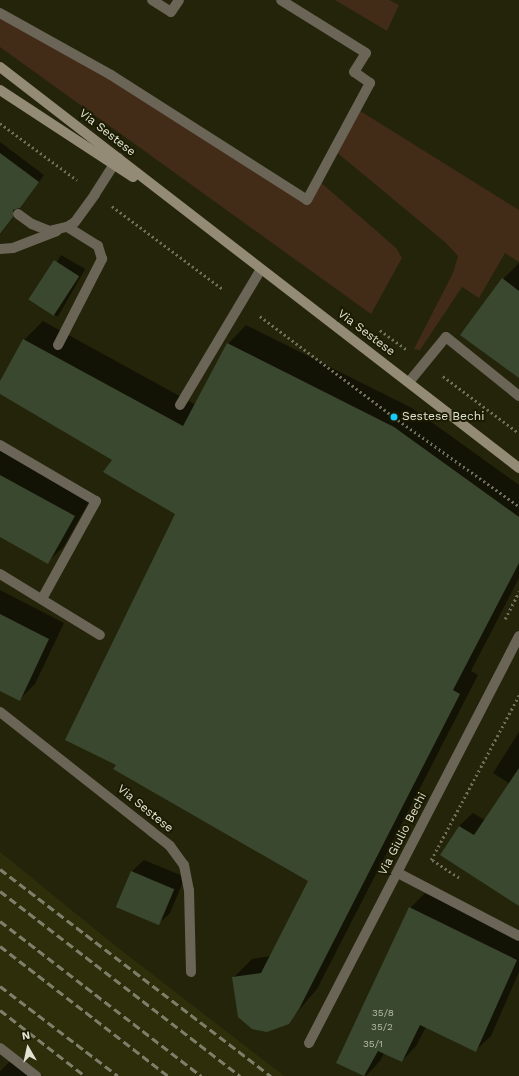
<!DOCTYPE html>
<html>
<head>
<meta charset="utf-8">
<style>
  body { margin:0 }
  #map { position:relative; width:519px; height:1076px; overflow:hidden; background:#24240a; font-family:"Work Sans",sans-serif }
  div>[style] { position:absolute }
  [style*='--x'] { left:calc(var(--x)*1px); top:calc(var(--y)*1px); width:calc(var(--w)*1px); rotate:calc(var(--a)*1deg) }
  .built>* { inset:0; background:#2e2e0b }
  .green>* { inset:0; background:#422c18 }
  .shadow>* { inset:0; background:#0007; transform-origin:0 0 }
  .building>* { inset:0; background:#39482e; transform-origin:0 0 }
  .path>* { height:2.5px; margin-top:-1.25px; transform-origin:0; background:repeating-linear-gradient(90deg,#6f6f59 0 2px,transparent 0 5px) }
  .lane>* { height:10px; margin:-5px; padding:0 5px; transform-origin:5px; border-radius:5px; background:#6b6558 }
  .street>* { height:10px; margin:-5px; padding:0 5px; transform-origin:5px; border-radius:5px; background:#6b6558 }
  .secondary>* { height:10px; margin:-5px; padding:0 5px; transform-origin:5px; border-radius:5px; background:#948b76 }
  .rail>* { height:3px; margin-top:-1.5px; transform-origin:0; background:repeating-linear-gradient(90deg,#7e7f6a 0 8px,transparent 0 12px) }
  .dots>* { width:11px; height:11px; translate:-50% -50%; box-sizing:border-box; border:2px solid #1b1b02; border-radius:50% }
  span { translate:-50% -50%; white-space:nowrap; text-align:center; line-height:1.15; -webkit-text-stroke:4px #1b1b02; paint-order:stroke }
  .number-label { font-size:10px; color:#b8bcaa }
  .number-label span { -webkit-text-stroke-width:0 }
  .street-label { font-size:12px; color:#e2e3d3 }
  .poi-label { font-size:12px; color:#e2e3d3 }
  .left { translate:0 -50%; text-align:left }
  .north { position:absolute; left:8px; top:1028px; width:40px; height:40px; -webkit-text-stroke:3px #1b1b02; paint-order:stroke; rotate:351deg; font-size:11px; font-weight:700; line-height:16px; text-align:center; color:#e2e3d3 }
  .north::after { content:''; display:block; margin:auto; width:14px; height:18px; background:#e2e3d3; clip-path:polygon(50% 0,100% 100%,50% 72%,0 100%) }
</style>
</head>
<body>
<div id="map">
  <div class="built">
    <div style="clip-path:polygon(0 852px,117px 947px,284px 1076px,32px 1076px,0 1052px)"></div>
  </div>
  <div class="green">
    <div style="clip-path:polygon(335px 0,389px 0,399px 5px,387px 31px)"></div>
    <div style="clip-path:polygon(0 13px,307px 200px,318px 180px,396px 248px,402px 258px,371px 314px,0 47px)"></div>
    <div style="clip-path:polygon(357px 109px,519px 210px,519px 262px,505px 253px,479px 298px,462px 287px,420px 350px,414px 349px,453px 273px,458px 256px,446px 243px,334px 150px)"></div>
  </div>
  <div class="shadow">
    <div style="clip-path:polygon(0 142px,44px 175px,0 235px)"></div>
    <div style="left:61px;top:255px;width:28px;height:55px;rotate:30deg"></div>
    <div style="clip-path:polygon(519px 263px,519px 377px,503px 279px)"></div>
    <div style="clip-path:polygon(43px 321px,196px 405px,228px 344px,246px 325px,412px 408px,519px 485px,519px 578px,471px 671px,478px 675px,317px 989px,288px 1023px,233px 978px,252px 959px,270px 956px,309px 881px,117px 764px,177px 513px,113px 460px,0 393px,0 383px,24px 340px)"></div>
    <div style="clip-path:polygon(0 450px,90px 500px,64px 546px,48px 562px,0 536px)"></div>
    <div style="clip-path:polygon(0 590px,64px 623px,35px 684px,19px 700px,0 689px)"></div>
    <div style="clip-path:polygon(519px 732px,519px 904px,441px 854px,459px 826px,473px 813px,485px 820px,510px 784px,493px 773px)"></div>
    <div style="clip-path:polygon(144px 860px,185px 877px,170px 913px,158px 924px,132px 871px)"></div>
    <div style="clip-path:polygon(425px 893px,519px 939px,519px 972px,491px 1036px,476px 1050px,426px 1027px,416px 1046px,402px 1061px,384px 1053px,380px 1061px,366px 1076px,338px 1062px,410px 908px)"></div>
    <div style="clip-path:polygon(16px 1056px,43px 1076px,0 1076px,0 1071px)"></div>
  </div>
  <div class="building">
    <div style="clip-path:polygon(0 153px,39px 182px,20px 208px,13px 210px,13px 217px,0 234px)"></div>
    <div style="left:54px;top:260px;width:30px;height:47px;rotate:33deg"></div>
    <div style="clip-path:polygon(502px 278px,519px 291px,519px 378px,460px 335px)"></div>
    <div style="clip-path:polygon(23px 339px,183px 426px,227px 343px,394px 427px,519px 517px,519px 563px,453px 690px,460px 694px,299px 1009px,289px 1024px,267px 1032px,252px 1029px,238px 1017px,232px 977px,261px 973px,308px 881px,113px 769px,116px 765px,65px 740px,175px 514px,103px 472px,112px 460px,0 394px,0 381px)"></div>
    <div style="clip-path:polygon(0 475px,75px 516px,48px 564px,0 537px)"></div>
    <div style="clip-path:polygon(0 614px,49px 639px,20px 701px,0 691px)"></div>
    <div style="clip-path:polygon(519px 768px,519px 906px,440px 855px,459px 826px,474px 835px)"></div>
    <div style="left:131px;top:871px;width:47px;height:39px;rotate:23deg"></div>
    <div style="clip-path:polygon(409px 907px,517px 960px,476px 1052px,420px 1025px,402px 1062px,378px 1051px,364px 1076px,336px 1063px)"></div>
  </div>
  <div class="path">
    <div style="--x:0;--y:123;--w:96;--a:36.5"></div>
    <div style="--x:112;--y:206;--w:139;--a:36.8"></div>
    <div style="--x:260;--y:316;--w:168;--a:37"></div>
    <div style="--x:394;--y:417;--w:153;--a:35.5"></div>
    <div style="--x:380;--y:330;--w:34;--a:36"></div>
    <div style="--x:443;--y:376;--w:95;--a:36.9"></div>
    <div style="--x:505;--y:619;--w:31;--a:-63"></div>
    <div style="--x:459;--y:878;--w:33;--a:-147"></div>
    <div style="--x:431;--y:860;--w:187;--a:-61.9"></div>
  </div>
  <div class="lane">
    <div style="--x:152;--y:0;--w:22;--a:32"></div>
    <div style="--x:171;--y:12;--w:14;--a:-56"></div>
    <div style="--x:0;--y:13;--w:127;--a:29.2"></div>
    <div style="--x:111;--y:75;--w:232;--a:32.5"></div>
    <div style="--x:307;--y:200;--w:133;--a:-61.7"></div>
    <div style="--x:370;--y:83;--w:19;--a:-145"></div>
    <div style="--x:354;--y:72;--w:22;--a:-58"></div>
    <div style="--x:366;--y:53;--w:100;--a:-148.1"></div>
    <div style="--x:18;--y:214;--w:17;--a:36"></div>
    <div style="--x:32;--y:224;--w:18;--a:22"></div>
    <div style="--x:49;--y:231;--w:18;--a:-13"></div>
    <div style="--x:67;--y:227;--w:9;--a:-32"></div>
    <div style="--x:75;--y:222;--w:34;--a:-54"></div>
    <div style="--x:95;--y:194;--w:43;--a:-57.4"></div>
    <div style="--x:0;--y:249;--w:13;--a:-4"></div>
    <div style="--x:13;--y:248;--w:47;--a:-21.1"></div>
    <div style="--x:58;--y:345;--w:97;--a:-62.9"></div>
    <div style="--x:102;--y:259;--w:14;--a:-107"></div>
    <div style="--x:98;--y:246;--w:36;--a:-148"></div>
    <div style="--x:409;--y:382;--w:58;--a:-50.6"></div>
    <div style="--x:446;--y:337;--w:94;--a:38.9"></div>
    <div style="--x:180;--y:405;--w:158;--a:-59.2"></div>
    <div style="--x:0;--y:445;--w:111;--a:30.3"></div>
    <div style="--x:96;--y:501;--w:112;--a:118.9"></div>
    <div style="--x:0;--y:574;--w:117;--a:31.4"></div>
  </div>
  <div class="street">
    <div style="--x:0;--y:712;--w:192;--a:38.2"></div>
    <div style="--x:151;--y:831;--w:24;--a:38"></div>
    <div style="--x:170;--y:846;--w:24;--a:54"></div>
    <div style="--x:184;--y:865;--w:25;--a:79"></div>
    <div style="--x:189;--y:890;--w:82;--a:88.6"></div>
    <div style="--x:398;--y:873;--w:136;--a:27.5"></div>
    <div style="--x:309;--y:1043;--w:458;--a:-62.7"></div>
    <div style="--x:0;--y:1048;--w:46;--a:37.9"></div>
  </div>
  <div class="secondary">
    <div style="--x:0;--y:67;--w:656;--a:37.69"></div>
    <div style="--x:0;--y:90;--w:159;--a:33.2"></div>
  </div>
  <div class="rail">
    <div style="--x:0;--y:869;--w:341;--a:37.4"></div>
    <div style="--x:0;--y:891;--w:303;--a:37.6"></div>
    <div style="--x:0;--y:921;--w:254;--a:37.6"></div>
    <div style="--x:0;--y:946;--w:212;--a:37.7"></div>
    <div style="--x:0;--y:986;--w:148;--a:37.3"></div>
    <div style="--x:0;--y:1010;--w:108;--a:37.8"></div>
  </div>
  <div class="dots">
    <div style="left:394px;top:417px;background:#18cafb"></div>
  </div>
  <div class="number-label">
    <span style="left:383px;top:1013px">35/8</span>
    <span style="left:382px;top:1027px">35/2</span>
    <span style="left:373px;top:1044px">35/1</span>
  </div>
  <div class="street-label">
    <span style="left:107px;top:133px;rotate:38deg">Via Sestese</span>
    <span style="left:366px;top:333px;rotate:37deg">Via Sestese</span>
    <span style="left:145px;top:809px;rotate:39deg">Via Sestese</span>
    <span style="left:403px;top:834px;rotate:-63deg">Via Giulio Bechi</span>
  </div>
  <div class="poi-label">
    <span class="left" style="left:402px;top:417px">Sestese Bechi</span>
  </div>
  <div class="north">N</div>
</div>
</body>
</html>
